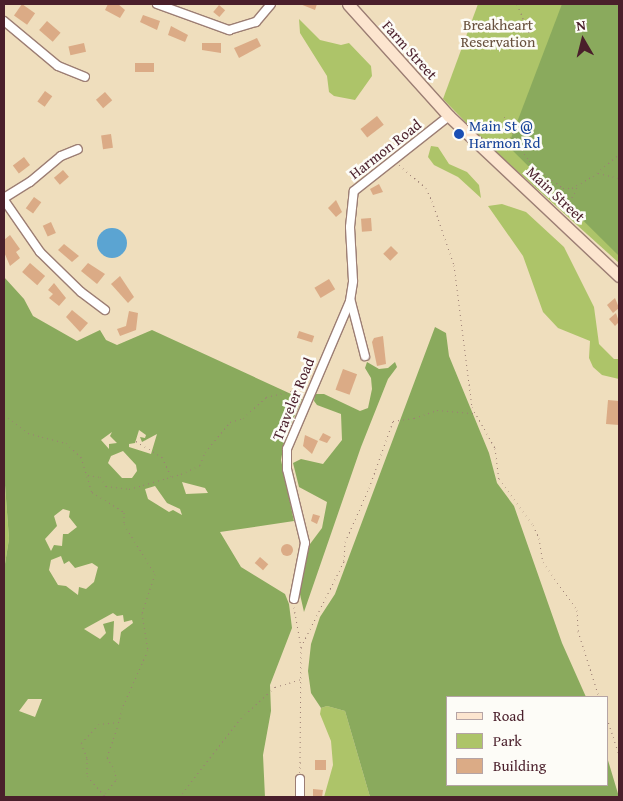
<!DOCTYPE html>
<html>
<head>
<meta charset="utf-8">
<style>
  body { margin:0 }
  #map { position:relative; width:623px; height:801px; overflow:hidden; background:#efdebd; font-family:"Gentium Book Plus",serif }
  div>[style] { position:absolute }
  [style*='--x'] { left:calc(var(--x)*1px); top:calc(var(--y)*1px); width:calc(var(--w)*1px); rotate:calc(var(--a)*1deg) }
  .green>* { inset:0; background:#adc469 }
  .forest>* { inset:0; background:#8aaa5d }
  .water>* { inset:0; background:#5ba4d2 }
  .round { border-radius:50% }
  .building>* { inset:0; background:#dbab86; transform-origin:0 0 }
  .path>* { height:1px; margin-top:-0.5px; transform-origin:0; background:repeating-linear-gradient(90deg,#9c7e74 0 1px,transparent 0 5px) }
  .roads { filter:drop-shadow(1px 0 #9c7e74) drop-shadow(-1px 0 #9c7e74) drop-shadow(0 1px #9c7e74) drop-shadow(0 -1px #9c7e74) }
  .street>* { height:8px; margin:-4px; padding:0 4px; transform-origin:4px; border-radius:4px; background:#fff }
  .secondary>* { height:11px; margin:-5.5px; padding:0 5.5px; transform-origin:5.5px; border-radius:5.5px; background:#fce5cf }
  .dots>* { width:14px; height:14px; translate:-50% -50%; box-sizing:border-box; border:2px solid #fdfcf7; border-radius:50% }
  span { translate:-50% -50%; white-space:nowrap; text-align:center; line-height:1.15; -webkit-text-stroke:5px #fdfcf7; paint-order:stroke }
  .park-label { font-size:15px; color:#68513e }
  .street-label { font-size:15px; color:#4a1f2b }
  .transit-label { font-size:15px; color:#164399 }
  .left { translate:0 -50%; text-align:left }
  .frame { position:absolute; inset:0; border:5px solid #4a1f2b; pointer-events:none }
  .legend { position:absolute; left:446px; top:696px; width:162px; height:90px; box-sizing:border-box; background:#fdfcf7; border:1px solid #b5a4a5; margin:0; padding:6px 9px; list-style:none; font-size:15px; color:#4a1f2b }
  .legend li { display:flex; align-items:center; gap:10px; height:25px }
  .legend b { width:25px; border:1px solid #b5a4a5 }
  .north { position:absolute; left:558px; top:15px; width:50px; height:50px; -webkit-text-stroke:4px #fdfcf7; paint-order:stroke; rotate:352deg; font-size:14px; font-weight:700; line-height:20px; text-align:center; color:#4a1f2b }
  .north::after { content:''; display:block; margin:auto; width:18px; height:22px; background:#4a1f2b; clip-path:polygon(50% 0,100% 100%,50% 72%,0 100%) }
</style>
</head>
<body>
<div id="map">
  <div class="green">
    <div style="clip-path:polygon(478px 4px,619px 4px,619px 263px,484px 141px,443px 99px)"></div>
    <div style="clip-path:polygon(299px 19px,320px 40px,341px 45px,349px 43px,371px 66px,372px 76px,355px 100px,334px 96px,329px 92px,327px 76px,300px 33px)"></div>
    <div style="clip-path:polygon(431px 146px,438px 147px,449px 164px,467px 172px,479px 185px,481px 198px,458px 177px,434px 165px,428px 157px)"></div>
    <div style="clip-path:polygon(502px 204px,526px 212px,564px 247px,594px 307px,599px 344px,614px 359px,619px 359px,619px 379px,602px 375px,593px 367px,589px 358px,590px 341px,558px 328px,543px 312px,523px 256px,488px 206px)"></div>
    <div style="clip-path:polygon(4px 472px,9px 539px,4px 570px)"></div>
    <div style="clip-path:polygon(327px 706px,345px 711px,370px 797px,324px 797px,333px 765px,331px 741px,320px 714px,321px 708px)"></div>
  </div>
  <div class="forest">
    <div style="clip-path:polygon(562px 4px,619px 4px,619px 256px,508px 146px)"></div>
    <div style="clip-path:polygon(evenodd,4px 277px,24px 299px,33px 316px,77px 341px,100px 330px,106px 340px,117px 345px,152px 330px,302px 399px,285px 438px,281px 460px,294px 521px,220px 532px,241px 567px,285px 594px,289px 604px,292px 628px,270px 685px,271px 711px,263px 755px,265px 797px,4px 797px,4px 570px,9px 539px,4px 472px,4px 277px,139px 430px,146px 435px,145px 438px,140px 437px,142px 442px,157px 434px,151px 454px,129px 447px,129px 444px,135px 443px,139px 430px,4px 277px,112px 432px,110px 436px,117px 443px,109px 444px,109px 449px,101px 440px,112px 432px,4px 277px,123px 451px,136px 465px,137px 471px,132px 478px,122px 478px,108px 463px,111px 456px,123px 451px,4px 277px,182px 482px,205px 488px,208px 493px,186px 494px,182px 482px,4px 277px,155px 486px,167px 503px,180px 509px,182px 515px,173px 510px,169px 512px,148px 499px,145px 489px,155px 486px,4px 277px,63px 509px,70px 511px,69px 517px,77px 527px,68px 534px,63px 534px,62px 546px,54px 545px,51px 551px,45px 539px,57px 526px,54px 516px,63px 509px,4px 277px,61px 556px,64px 564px,69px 561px,75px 568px,92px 563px,98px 567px,94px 582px,86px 589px,79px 587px,78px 595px,66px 586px,58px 585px,49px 570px,51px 560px,61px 556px,4px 277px,113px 613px,117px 616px,123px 615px,124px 622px,132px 620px,133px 623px,121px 632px,119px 645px,113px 640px,114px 621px,103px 624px,106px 633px,100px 639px,84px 629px,113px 613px,4px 277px,28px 699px,42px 699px,35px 717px,19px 711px,28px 699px)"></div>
    <div style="clip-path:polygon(435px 327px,446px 333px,449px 356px,489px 453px,497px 483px,514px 506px,562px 643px,586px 697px,447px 697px,447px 785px,607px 785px,607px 757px,619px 797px,370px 797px,345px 711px,327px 706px,321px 708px,311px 693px,308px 671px,311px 644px,320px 617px,335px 594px)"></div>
    <div style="clip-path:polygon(367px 362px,379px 369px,388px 368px,395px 362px,397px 367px,388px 379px,361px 447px,304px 612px,299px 590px,310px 544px,322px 528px,327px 502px,299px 487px,293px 463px,301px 459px,323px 464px,342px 440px,341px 414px,317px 405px,314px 401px,315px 394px,324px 394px,360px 411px,368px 408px,372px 389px,371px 378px,365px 368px)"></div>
  </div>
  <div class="water">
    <div class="round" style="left:97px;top:228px;width:30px;height:30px"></div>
  </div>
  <div class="building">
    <div style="left:22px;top:4px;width:16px;height:14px;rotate:35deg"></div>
    <div style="clip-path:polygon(108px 4px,118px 4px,125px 10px,120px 18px,105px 10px)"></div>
    <div style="clip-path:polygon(300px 4px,317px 4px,315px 10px)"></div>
    <div style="left:219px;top:5px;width:8px;height:9px;rotate:40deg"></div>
    <div style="clip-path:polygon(143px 15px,160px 21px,157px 30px,140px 22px)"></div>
    <div style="left:47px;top:21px;width:18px;height:12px;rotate:41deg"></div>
    <div style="clip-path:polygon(171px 26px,188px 35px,185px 42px,168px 35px)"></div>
    <div style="clip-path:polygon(257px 38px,261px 46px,239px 58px,234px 48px)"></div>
    <div style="left:84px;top:43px;width:9px;height:16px;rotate:77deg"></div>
    <div style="clip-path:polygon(202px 43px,221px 43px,221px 53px,202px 50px)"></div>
    <div style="left:154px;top:63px;width:9px;height:19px;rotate:90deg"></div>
    <div style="left:45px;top:91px;width:9px;height:13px;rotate:36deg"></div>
    <div style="left:105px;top:92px;width:11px;height:12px;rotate:49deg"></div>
    <div style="left:377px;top:116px;width:11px;height:21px;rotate:52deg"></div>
    <div style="left:111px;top:134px;width:14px;height:10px;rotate:82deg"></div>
    <div style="left:24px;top:157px;width:10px;height:14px;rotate:53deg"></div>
    <div style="left:63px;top:170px;width:9px;height:12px;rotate:49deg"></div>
    <div style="clip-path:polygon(379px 184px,383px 192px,373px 195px,370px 189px)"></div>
    <div style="left:34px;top:197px;width:9px;height:14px;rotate:36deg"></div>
    <div style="clip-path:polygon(336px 200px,342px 212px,336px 217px,328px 208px)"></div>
    <div style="left:371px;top:218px;width:13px;height:10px;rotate:86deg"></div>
    <div style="left:51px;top:222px;width:12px;height:9px;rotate:66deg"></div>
    <div style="clip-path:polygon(10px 235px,20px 249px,16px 252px,20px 258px,10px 266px,4px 252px,4px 240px)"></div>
    <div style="clip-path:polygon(64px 244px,79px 256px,72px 262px,58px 250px)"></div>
    <div style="left:391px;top:246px;width:10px;height:11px;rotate:45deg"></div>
    <div style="left:30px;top:263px;width:20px;height:12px;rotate:41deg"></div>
    <div style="clip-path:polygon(88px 263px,105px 274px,97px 284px,81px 271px)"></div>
    <div style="clip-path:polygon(120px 276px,134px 297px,128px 303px,111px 284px)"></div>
    <div style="left:329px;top:279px;width:12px;height:17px;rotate:59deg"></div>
    <div style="clip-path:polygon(54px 283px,66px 298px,59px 306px,49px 298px,53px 294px,48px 290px)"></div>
    <div style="clip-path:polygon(615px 298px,619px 308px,613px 313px,607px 305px)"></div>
    <div style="clip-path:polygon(72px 310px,88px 323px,80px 332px,66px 317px)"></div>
    <div style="clip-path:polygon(129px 311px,138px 313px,136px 330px,120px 336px,117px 329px,126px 326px)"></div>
    <div style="clip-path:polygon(616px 313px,619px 322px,615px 326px,609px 319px)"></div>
    <div style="left:299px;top:331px;width:16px;height:7px;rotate:18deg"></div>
    <div style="clip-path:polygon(383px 336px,386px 364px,377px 366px,372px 342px,374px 338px)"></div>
    <div style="left:343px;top:369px;width:15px;height:22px;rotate:20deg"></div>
    <div style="clip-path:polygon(608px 400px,619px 401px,619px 425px,606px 424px)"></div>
    <div style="clip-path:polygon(323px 433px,331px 437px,327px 443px,319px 440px)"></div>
    <div style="clip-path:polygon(305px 435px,318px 441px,312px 454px,303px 446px)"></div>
    <div style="clip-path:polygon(313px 514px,320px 516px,317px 524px,311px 521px)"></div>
    <div class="round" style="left:281px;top:544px;width:12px;height:12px"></div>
    <div style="left:260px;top:557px;width:11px;height:8px;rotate:41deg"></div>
    <div style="left:315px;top:760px;width:11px;height:10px"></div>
    <div style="clip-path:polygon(313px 789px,323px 790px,322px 797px,313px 797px)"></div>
  </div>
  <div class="path">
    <div style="--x:517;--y:4;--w:41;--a:67.2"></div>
    <div style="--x:504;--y:117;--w:9;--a:41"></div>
    <div style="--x:511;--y:123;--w:14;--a:82"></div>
    <div style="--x:513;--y:137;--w:29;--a:56"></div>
    <div style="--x:529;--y:161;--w:43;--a:38.5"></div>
    <div style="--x:563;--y:188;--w:9;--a:0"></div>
    <div style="--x:572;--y:188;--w:24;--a:-30"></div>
    <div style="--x:593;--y:176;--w:34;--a:-40"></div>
    <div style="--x:496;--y:141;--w:16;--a:-14"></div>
    <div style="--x:399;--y:165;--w:35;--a:40"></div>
    <div style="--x:426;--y:188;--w:14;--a:65"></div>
    <div style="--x:432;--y:201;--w:68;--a:71"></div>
    <div style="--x:454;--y:265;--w:143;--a:82.8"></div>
    <div style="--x:472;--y:407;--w:47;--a:60.7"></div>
    <div style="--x:495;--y:448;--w:31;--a:83"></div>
    <div style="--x:499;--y:479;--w:57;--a:53.5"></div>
    <div style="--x:533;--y:525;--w:14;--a:65"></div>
    <div style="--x:539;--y:538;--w:24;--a:81"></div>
    <div style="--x:543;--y:562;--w:59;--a:54.7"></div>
    <div style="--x:577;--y:610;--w:21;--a:87"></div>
    <div style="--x:578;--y:631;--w:69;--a:72.3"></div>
    <div style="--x:598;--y:173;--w:22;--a:13"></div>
    <div style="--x:565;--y:211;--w:28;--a:-63"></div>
    <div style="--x:4;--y:415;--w:30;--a:37"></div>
    <div style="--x:28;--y:433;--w:39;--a:15"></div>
    <div style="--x:66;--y:443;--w:21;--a:43"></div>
    <div style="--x:81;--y:457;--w:37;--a:73"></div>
    <div style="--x:92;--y:492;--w:38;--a:32"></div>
    <div style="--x:124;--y:512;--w:12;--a:90"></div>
    <div style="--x:124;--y:524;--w:59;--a:58.2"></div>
    <div style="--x:155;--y:574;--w:41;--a:108.4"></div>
    <div style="--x:142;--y:613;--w:37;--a:81"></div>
    <div style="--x:148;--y:650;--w:64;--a:114.1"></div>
    <div style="--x:122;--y:708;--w:14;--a:102"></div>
    <div style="--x:119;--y:722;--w:20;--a:174"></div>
    <div style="--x:99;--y:724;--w:26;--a:133"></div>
    <div style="--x:81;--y:743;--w:16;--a:68"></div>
    <div style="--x:87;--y:758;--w:18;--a:90"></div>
    <div style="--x:87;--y:776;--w:28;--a:48"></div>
    <div style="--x:136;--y:441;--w:31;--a:32"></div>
    <div style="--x:162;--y:457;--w:21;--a:65"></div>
    <div style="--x:88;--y:475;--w:12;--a:9"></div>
    <div style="--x:100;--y:477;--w:11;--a:56"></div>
    <div style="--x:106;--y:486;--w:23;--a:7"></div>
    <div style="--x:129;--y:489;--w:54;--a:-16.1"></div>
    <div style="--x:181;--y:474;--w:21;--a:-25"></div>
    <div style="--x:200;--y:465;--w:14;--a:-69"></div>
    <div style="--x:205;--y:452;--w:39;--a:-50"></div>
    <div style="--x:230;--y:422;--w:14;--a:-17"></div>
    <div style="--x:243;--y:418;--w:31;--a:-42"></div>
    <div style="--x:266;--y:397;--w:39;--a:-13"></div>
    <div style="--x:294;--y:607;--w:41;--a:80.1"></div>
    <div style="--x:301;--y:647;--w:126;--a:90.5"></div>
    <div style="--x:301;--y:647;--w:96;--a:-63.4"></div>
    <div style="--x:344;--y:561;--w:19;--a:-87"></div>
    <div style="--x:345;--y:542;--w:59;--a:-66"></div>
    <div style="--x:369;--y:488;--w:71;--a:-70.3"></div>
    <div style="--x:393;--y:421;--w:21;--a:-8"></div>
    <div style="--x:414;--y:418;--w:24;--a:-19"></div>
    <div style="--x:437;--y:410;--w:37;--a:5"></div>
    <div style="--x:607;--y:718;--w:38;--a:72"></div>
    <div style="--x:105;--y:793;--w:17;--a:-50"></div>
    <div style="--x:116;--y:780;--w:9;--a:-96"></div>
    <div style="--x:115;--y:771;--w:16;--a:-120"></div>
    <div style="--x:107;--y:757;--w:34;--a:-71"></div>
    <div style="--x:179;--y:797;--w:100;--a:-51.9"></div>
    <div style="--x:241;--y:718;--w:46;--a:-42.4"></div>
    <div style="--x:275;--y:687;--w:27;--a:-17"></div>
  </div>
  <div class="roads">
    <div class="street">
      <div style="--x:157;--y:4;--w:77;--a:19.9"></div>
      <div style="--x:229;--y:30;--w:28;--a:-17"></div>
      <div style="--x:256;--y:22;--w:23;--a:-50"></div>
      <div style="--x:4;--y:21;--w:70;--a:39.8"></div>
      <div style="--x:58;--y:66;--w:29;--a:22"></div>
      <div style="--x:4;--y:198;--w:31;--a:-32"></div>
      <div style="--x:30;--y:182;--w:40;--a:-40"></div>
      <div style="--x:61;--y:156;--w:18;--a:-22"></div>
      <div style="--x:4;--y:200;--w:63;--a:55.3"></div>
      <div style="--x:40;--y:252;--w:57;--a:44.3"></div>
      <div style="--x:81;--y:292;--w:30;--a:37"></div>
      <div style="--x:351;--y:302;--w:56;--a:75.5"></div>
      <div style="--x:294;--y:599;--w:57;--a:-78.9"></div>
      <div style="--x:305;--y:543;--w:76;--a:-103.7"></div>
      <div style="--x:287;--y:469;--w:20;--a:-90"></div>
      <div style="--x:287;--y:449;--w:161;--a:-66.9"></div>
      <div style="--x:350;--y:301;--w:20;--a:-81"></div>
      <div style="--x:353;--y:281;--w:54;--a:-93.2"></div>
      <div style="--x:350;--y:227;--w:36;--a:-84"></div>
      <div style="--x:354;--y:191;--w:121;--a:-38.3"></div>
      <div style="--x:300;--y:797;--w:18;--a:-90"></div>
    </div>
    <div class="secondary">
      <div style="--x:348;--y:4;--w:151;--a:48"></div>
      <div style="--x:449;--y:116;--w:233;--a:43.3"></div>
    </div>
  </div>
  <div class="dots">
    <div style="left:459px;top:134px;background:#1a4fb4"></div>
  </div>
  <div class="park-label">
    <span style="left:498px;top:33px">Breakheart<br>Reservation</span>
  </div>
  <div class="street-label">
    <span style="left:410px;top:50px;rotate:48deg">Farm Street</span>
    <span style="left:385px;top:149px;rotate:-38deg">Harmon Road</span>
    <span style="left:556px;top:194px;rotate:43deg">Main Street</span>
    <span style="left:293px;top:399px;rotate:-68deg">Traveler Road</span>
  </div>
  <div class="transit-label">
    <span class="left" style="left:469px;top:134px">Main St @<br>Harmon Rd</span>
  </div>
  <div class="frame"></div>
  <ul class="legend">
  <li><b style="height:6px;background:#fce5cf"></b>Road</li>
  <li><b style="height:14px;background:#adc469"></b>Park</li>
  <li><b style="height:14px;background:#dbab86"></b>Building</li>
  </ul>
  <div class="north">N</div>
</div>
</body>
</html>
